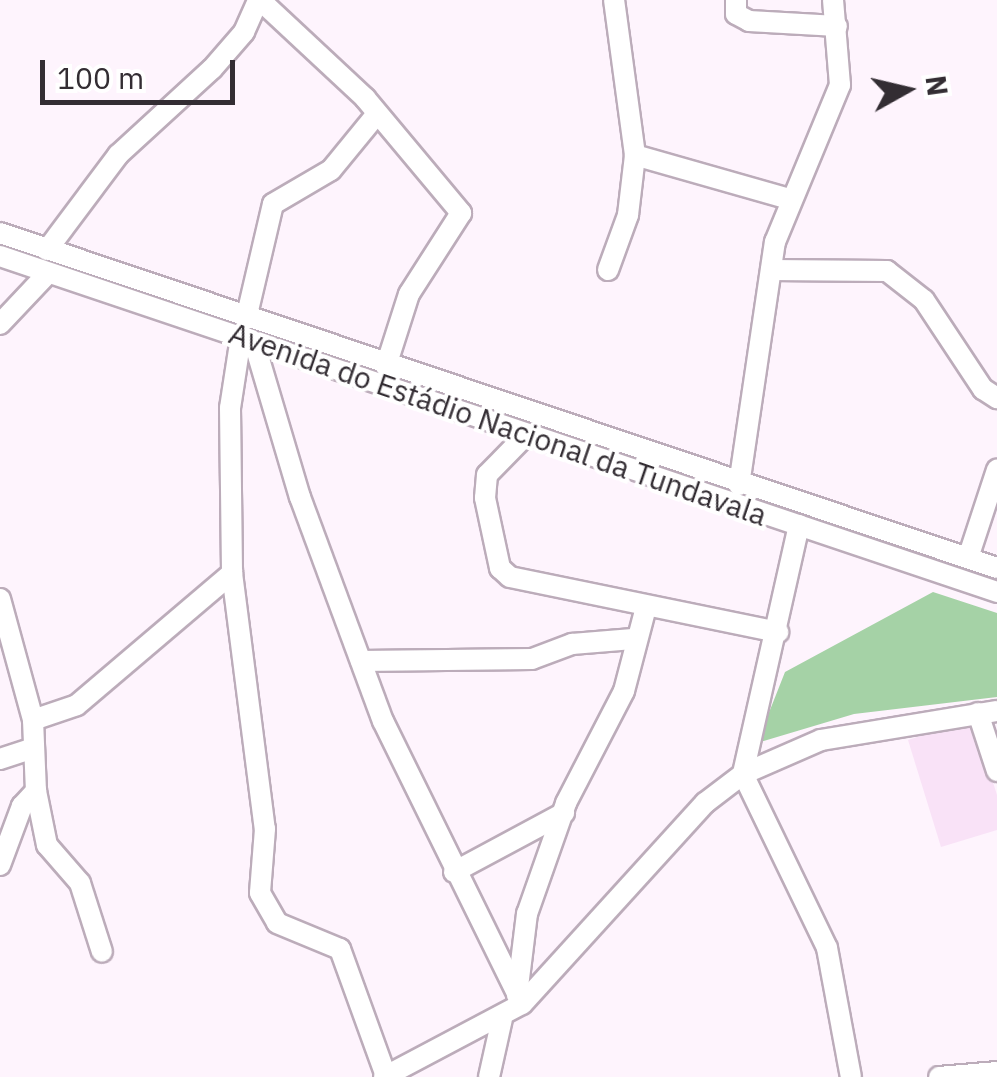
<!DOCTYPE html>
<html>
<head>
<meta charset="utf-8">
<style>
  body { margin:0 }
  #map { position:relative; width:997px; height:1077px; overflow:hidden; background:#fef4fd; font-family:"IBM Plex Sans",sans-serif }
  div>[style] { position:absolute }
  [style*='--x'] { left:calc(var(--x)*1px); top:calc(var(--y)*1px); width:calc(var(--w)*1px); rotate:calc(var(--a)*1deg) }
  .built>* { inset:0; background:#f9e2f7 }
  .green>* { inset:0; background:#a5d2a6 }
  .roads { filter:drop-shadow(2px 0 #bcacba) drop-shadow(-2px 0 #bcacba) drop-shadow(0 2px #bcacba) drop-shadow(0 -2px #bcacba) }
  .minor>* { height:20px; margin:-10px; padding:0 10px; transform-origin:10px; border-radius:10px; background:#fff }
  span { translate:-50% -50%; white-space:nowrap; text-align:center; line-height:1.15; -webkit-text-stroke:8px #fff; paint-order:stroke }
  .street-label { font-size:30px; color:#332d33 }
  .north { position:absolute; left:857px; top:40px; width:100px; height:100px; -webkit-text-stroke:8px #fff; paint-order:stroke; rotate:82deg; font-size:28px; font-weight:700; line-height:40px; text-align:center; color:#332d33 }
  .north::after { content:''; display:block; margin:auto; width:35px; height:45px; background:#332d33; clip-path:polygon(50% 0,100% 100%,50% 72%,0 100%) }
  .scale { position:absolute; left:40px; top:60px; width:195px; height:45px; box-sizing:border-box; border:5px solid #332d33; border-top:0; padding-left:12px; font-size:30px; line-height:35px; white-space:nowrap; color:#332d33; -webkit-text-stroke:8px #fff; paint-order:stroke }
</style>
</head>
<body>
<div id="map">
  <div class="built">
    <div style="clip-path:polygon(973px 719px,997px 795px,997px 830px,941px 847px,908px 740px)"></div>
  </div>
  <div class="green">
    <div style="clip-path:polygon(933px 592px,997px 613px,997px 697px,854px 714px,757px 743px,785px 672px)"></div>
  </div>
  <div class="roads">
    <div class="minor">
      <div style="--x:260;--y:0;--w:144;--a:43"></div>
      <div style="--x:365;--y:98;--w:150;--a:50.1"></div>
      <div style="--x:461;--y:213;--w:96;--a:122.7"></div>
      <div style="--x:409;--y:294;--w:76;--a:107.7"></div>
      <div style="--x:736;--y:0;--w:14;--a:90"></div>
      <div style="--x:736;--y:14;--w:15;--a:28"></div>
      <div style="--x:749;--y:21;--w:88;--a:3.3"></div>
      <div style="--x:635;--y:155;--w:160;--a:15.9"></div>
      <div style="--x:0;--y:233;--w:1052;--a:18.57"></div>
      <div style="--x:47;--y:250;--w:119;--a:-53.2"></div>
      <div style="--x:118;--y:155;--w:127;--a:-42.5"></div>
      <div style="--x:212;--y:69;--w:49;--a:-49.1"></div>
      <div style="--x:244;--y:32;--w:35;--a:-66"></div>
      <div style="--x:0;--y:256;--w:1052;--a:18.62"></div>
      <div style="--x:608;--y:270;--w:59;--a:-70"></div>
      <div style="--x:628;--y:215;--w:60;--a:-83.3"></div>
      <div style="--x:635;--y:155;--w:156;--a:-97.7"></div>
      <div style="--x:771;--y:270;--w:116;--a:0.5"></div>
      <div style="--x:887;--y:271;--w:47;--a:38.1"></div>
      <div style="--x:924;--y:300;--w:107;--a:56.5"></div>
      <div style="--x:983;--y:389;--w:17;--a:33"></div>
      <div style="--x:246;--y:319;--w:118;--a:-76.8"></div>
      <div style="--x:273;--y:204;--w:67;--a:-30.4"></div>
      <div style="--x:331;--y:170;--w:71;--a:-50.7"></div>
      <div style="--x:0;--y:324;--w:70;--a:-46.7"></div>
      <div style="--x:241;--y:337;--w:72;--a:98.8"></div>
      <div style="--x:230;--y:408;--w:165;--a:89.3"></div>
      <div style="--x:232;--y:573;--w:258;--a:82.7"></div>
      <div style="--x:265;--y:829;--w:64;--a:94.5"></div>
      <div style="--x:260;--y:893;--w:34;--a:60"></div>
      <div style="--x:277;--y:923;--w:68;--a:22.4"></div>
      <div style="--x:340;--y:949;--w:135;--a:70.1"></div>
      <div style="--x:254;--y:342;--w:162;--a:73.5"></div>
      <div style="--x:300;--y:497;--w:239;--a:69.7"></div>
      <div style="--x:383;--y:721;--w:315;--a:63.8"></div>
      <div style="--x:526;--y:435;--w:56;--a:134.3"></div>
      <div style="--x:487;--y:475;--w:23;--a:95"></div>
      <div style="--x:485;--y:498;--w:72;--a:77.9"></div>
      <div style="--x:500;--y:568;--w:13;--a:42"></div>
      <div style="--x:510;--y:577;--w:274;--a:11.6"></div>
      <div style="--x:739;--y:485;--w:246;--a:-81.6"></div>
      <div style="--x:775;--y:242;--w:170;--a:-67.5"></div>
      <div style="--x:840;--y:85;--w:85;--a:-94.7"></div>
      <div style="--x:799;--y:525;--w:255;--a:102.7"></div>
      <div style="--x:743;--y:774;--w:193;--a:64.2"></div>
      <div style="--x:827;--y:948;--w:131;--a:79.5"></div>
      <div style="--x:968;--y:558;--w:93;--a:-71.8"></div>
      <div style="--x:0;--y:599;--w:125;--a:74.7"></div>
      <div style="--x:33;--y:720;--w:71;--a:87.6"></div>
      <div style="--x:36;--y:791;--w:55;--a:78.5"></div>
      <div style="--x:47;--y:845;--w:50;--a:49"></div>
      <div style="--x:80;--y:883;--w:72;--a:72.3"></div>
      <div style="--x:361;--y:661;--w:171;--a:-0.7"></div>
      <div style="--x:532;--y:659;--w:43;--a:-20.6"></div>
      <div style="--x:572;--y:644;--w:61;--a:-4.7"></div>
      <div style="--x:978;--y:713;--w:61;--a:71.9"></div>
      <div style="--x:33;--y:720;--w:46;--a:-18.8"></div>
      <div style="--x:77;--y:705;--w:204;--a:-40.4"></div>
      <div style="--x:0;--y:759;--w:33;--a:-18"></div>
      <div style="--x:0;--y:865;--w:63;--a:-69.6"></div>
      <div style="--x:22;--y:806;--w:21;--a:-47"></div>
      <div style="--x:454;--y:872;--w:125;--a:-28.2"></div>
      <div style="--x:517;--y:995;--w:82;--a:-83"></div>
      <div style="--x:527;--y:914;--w:118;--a:-70.6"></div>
      <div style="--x:566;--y:803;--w:126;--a:-62.6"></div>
      <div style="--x:624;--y:691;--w:87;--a:-75.3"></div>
      <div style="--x:384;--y:1077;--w:156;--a:-27.9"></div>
      <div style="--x:522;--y:1004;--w:272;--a:-47.7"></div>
      <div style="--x:705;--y:803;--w:48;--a:-37.3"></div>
      <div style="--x:743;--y:774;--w:85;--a:-23.6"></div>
      <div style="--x:821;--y:740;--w:178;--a:-9.4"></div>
      <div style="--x:489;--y:1077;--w:59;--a:-77.4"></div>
      <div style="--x:939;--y:1077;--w:58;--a:-4.9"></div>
    </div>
  </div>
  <div class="street-label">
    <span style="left:498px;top:424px;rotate:19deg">Avenida do Estádio Nacional da Tundavala</span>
  </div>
  <div class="north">N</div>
  <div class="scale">100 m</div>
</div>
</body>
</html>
